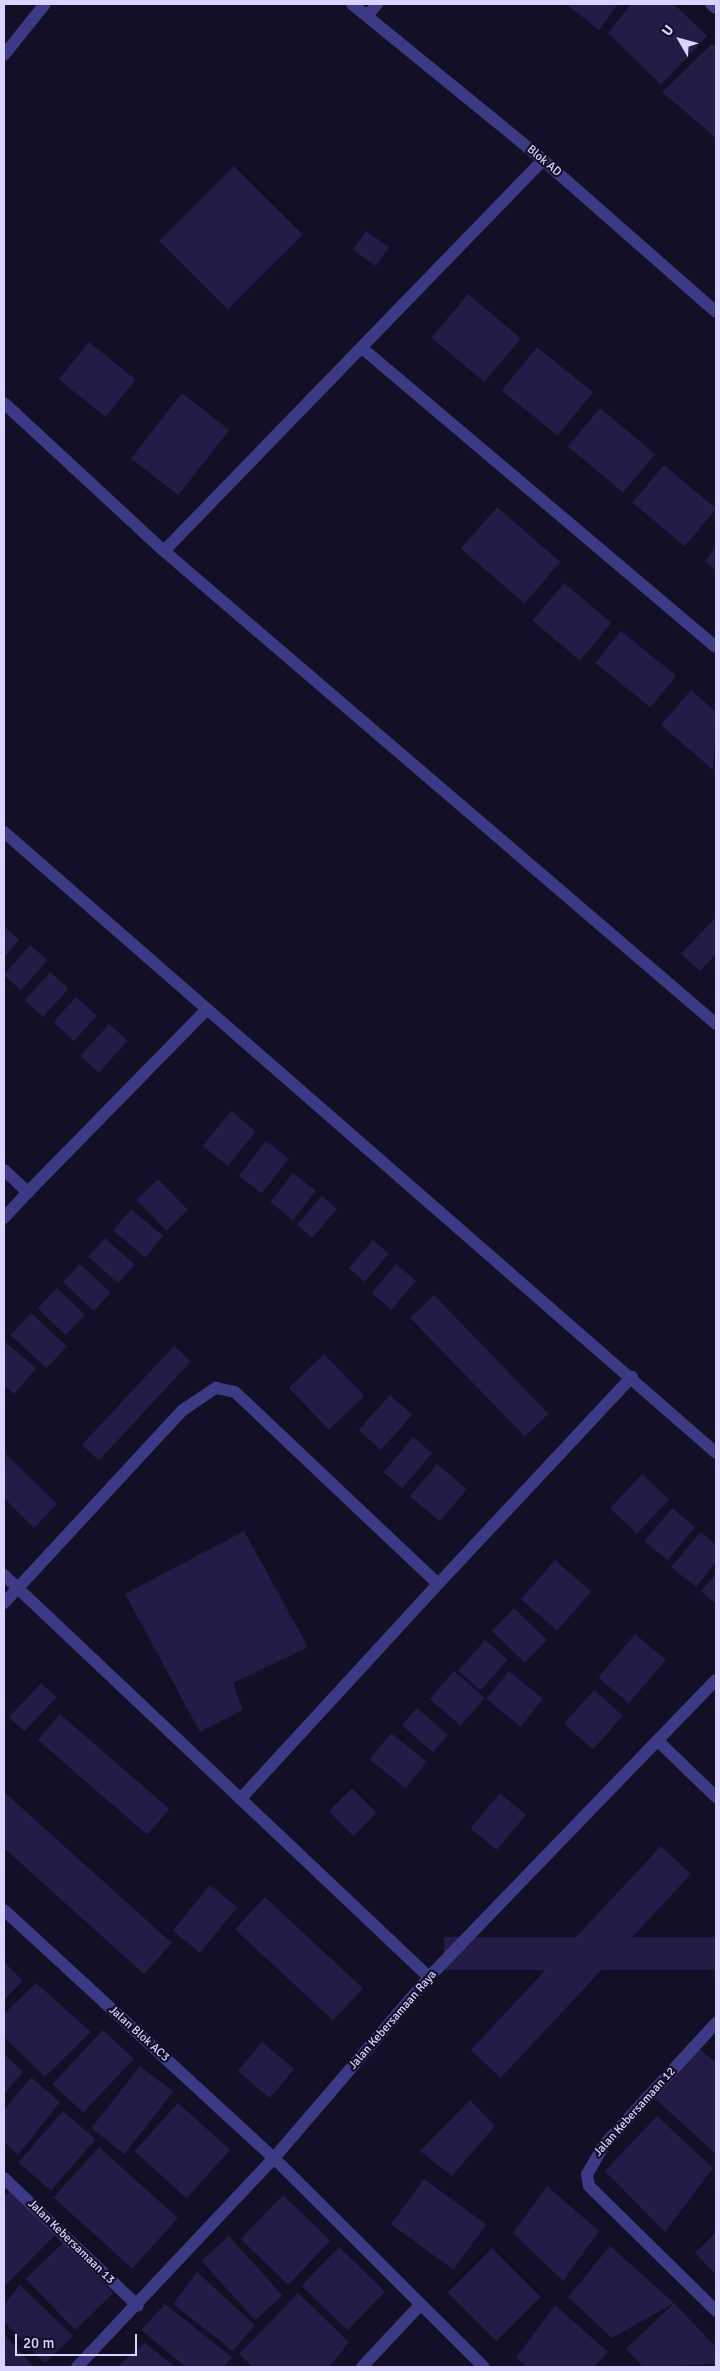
<!DOCTYPE html>
<html>
<head>
<meta charset="utf-8">
<style>
  body { margin:0 }
  #map { position:relative; width:720px; height:2371px; overflow:hidden; background:#130f26; font-family:Signika,sans-serif }
  div>[style] { position:absolute }
  [style*='--x'] { left:calc(var(--x)*1px); top:calc(var(--y)*1px); width:calc(var(--w)*1px); rotate:calc(var(--a)*1deg) }
  .building>* { inset:0; background:#241b47; transform-origin:0 0 }
  .minor>* { height:12px; margin:-6px; padding:0 6px; transform-origin:6px; border-radius:6px; background:#3d3a85 }
  span { translate:-50% -50%; white-space:nowrap; text-align:center; line-height:1.15; -webkit-text-stroke:4.5px #130f26; paint-order:stroke }
  .street-label { font-size:12px; color:#d9d4ff }
  .frame { position:absolute; inset:0; border:5px solid #d9d4ff; pointer-events:none }
  .north { position:absolute; left:655px; top:15px; width:50px; height:50px; -webkit-text-stroke:4px #130f26; paint-order:stroke; rotate:308deg; font-size:14px; font-weight:700; line-height:20px; text-align:center; color:#d9d4ff }
  .north::after { content:''; display:block; margin:auto; width:18px; height:22px; background:#d9d4ff; clip-path:polygon(50% 0,100% 100%,50% 72%,0 100%) }
  .scale { position:absolute; left:15px; top:2334px; width:122px; height:22px; box-sizing:border-box; border:2px solid #d9d4ff; border-top:0; padding-left:6px; font-size:15px; line-height:18px; white-space:nowrap; color:#d9d4ff; -webkit-text-stroke:4px #130f26; paint-order:stroke }
</style>
</head>
<body>
<div id="map">
  <div class="building">
    <div style="clip-path:polygon(566px 4px,618px 4px,599px 30px)"></div>
    <div style="clip-path:polygon(631px 4px,674px 4px,707px 36px,661px 85px,608px 33px)"></div>
    <div style="clip-path:polygon(712px 44px,716px 47px,716px 138px,662px 92px)"></div>
    <div style="left:234px;top:166px;width:97px;height:106px;rotate:45deg"></div>
    <div style="left:366px;top:231px;width:28px;height:23px;rotate:35deg"></div>
    <div style="left:468px;top:294px;width:69px;height:57px;rotate:40deg"></div>
    <div style="left:89px;top:342px;width:60px;height:48px;rotate:39deg"></div>
    <div style="left:537px;top:347px;width:72px;height:56px;rotate:39deg"></div>
    <div style="left:182px;top:393px;width:60px;height:83px;rotate:38deg"></div>
    <div style="left:600px;top:408px;width:72px;height:50px;rotate:40deg"></div>
    <div style="left:664px;top:465px;width:68px;height:49px;rotate:40deg"></div>
    <div style="left:497px;top:507px;width:84px;height:55px;rotate:41deg"></div>
    <div style="clip-path:polygon(716px 546px,716px 570px,705px 562px)"></div>
    <div style="left:564px;top:583px;width:62px;height:49px;rotate:40deg"></div>
    <div style="left:621px;top:631px;width:71px;height:41px;rotate:39deg"></div>
    <div style="clip-path:polygon(691px 690px,716px 712px,713px 770px,661px 725px)"></div>
    <div style="clip-path:polygon(716px 917px,716px 954px,700px 971px,681px 954px)"></div>
    <div style="clip-path:polygon(4px 926px,19px 940px,4px 958px)"></div>
    <div style="left:30px;top:945px;width:23px;height:40px;rotate:41deg"></div>
    <div style="left:50px;top:972px;width:25px;height:38px;rotate:42deg"></div>
    <div style="left:76px;top:997px;width:28px;height:34px;rotate:42deg"></div>
    <div style="left:109px;top:1024px;width:25px;height:43px;rotate:42deg"></div>
    <div style="left:231px;top:1111px;width:32px;height:45px;rotate:39deg"></div>
    <div style="left:266px;top:1141px;width:29px;height:44px;rotate:38deg"></div>
    <div style="left:293px;top:1173px;width:29px;height:37px;rotate:38deg"></div>
    <div style="left:158px;top:1179px;width:43px;height:30px;rotate:46deg"></div>
    <div style="left:322px;top:1196px;width:20px;height:38px;rotate:41deg"></div>
    <div style="left:131px;top:1209px;width:42px;height:28px;rotate:40deg"></div>
    <div style="left:105px;top:1238px;width:40px;height:25px;rotate:42deg"></div>
    <div style="left:373px;top:1240px;width:21px;height:37px;rotate:41deg"></div>
    <div style="left:80px;top:1264px;width:42px;height:25px;rotate:43deg"></div>
    <div style="left:396px;top:1264px;width:26px;height:38px;rotate:40deg"></div>
    <div style="left:57px;top:1288px;width:39px;height:28px;rotate:44deg"></div>
    <div style="left:434px;top:1295px;width:165px;height:33px;rotate:46deg"></div>
    <div style="left:31px;top:1313px;width:49px;height:30px;rotate:43deg"></div>
    <div style="clip-path:polygon(4px 1341px,36px 1368px,14px 1394px,4px 1385px)"></div>
    <div style="left:174px;top:1346px;width:23px;height:135px;rotate:43deg"></div>
    <div style="left:324px;top:1354px;width:58px;height:49px;rotate:46deg"></div>
    <div style="left:390px;top:1395px;width:30px;height:47px;rotate:42deg"></div>
    <div style="left:413px;top:1437px;width:25px;height:46px;rotate:40deg"></div>
    <div style="clip-path:polygon(6px 1454px,57px 1504px,34px 1528px,4px 1498px)"></div>
    <div style="left:437px;top:1464px;width:39px;height:42px;rotate:40deg"></div>
    <div style="left:642px;top:1474px;width:37px;height:47px;rotate:43deg"></div>
    <div style="left:672px;top:1508px;width:30px;height:43px;rotate:40deg"></div>
    <div style="clip-path:polygon(244px 1531px,308px 1647px,233px 1683px,243px 1710px,200px 1732px,125px 1594px)"></div>
    <div style="clip-path:polygon(701px 1532px,716px 1545px,716px 1562px,696px 1587px,671px 1567px)"></div>
    <div style="left:555px;top:1560px;width:48px;height:52px;rotate:41deg"></div>
    <div style="clip-path:polygon(716px 1574px,716px 1604px,701px 1591px)"></div>
    <div style="left:514px;top:1608px;width:46px;height:32px;rotate:44deg"></div>
    <div style="left:635px;top:1634px;width:40px;height:57px;rotate:40deg"></div>
    <div style="left:485px;top:1640px;width:30px;height:41px;rotate:41deg"></div>
    <div style="left:454px;top:1671px;width:41px;height:37px;rotate:41deg"></div>
    <div style="left:509px;top:1671px;width:44px;height:36px;rotate:39deg"></div>
    <div style="left:41px;top:1683px;width:21px;height:47px;rotate:43deg"></div>
    <div style="left:594px;top:1690px;width:39px;height:45px;rotate:42deg"></div>
    <div style="left:417px;top:1708px;width:41px;height:23px;rotate:41deg"></div>
    <div style="left:60px;top:1714px;width:145px;height:34px;rotate:41deg"></div>
    <div style="left:391px;top:1733px;width:46px;height:34px;rotate:39deg"></div>
    <div style="left:352px;top:1788px;width:35px;height:33px;rotate:45deg"></div>
    <div style="clip-path:polygon(4px 1792px,172px 1943px,144px 1974px,4px 1848px)"></div>
    <div style="left:500px;top:1793px;width:34px;height:46px;rotate:40deg"></div>
    <div style="left:661px;top:1846px;width:41px;height:279px;rotate:43deg"></div>
    <div style="left:210px;top:1885px;width:35px;height:59px;rotate:39deg"></div>
    <div style="left:265px;top:1897px;width:134px;height:44px;rotate:43deg"></div>
    <div style="left:716px;top:1937px;width:33px;height:272px;rotate:90deg"></div>
    <div style="clip-path:polygon(4px 1962px,23px 1981px,4px 2000px)"></div>
    <div style="clip-path:polygon(36px 1983px,91px 2032px,45px 2077px,4px 2037px,4px 2014px)"></div>
    <div style="left:103px;top:2030px;width:42px;height:74px;rotate:43deg"></div>
    <div style="left:262px;top:2042px;width:42px;height:38px;rotate:40deg"></div>
    <div style="clip-path:polygon(700px 2049px,716px 2063px,716px 2154px,653px 2097px)"></div>
    <div style="clip-path:polygon(4px 2054px,23px 2072px,4px 2094px)"></div>
    <div style="left:140px;top:2066px;width:42px;height:79px;rotate:38deg"></div>
    <div style="clip-path:polygon(31px 2077px,60px 2102px,18px 2155px,4px 2142px,4px 2110px)"></div>
    <div style="clip-path:polygon(470px 2100px,495px 2126px,452px 2176px,420px 2151px)"></div>
    <div style="left:178px;top:2103px;width:70px;height:65px;rotate:42deg"></div>
    <div style="left:63px;top:2111px;width:43px;height:68px;rotate:41deg"></div>
    <div style="clip-path:polygon(657px 2116px,713px 2168px,665px 2232px,605px 2171px)"></div>
    <div style="left:99px;top:2147px;width:106px;height:68px;rotate:42deg"></div>
    <div style="left:424px;top:2179px;width:77px;height:56px;rotate:36deg"></div>
    <div style="clip-path:polygon(547px 2186px,599px 2231px,563px 2281px,513px 2233px)"></div>
    <div style="clip-path:polygon(10px 2191px,57px 2233px,4px 2287px,4px 2197px)"></div>
    <div style="left:283px;top:2195px;width:66px;height:61px;rotate:44deg"></div>
    <div style="clip-path:polygon(716px 2232px,716px 2275px,695px 2253px)"></div>
    <div style="left:229px;top:2236px;width:80px;height:37px;rotate:48deg"></div>
    <div style="left:64px;top:2242px;width:71px;height:53px;rotate:46deg"></div>
    <div style="clip-path:polygon(610px 2246px,674px 2303px,716px 2347px,716px 2364px,643px 2367px,626px 2349px,674px 2303px,612px 2338px,568px 2297px)"></div>
    <div style="left:339px;top:2247px;width:64px;height:54px;rotate:44deg"></div>
    <div style="left:492px;top:2248px;width:69px;height:63px;rotate:45deg"></div>
    <div style="clip-path:polygon(197px 2272px,255px 2325px,233px 2351px,173px 2304px)"></div>
    <div style="clip-path:polygon(20px 2285px,73px 2336px,45px 2363px,4px 2322px,4px 2305px)"></div>
    <div style="clip-path:polygon(298px 2293px,349px 2342px,329px 2367px,253px 2367px,239px 2354px)"></div>
    <div style="clip-path:polygon(165px 2304px,232px 2357px,224px 2367px,186px 2367px,141px 2330px)"></div>
    <div style="clip-path:polygon(555px 2305px,608px 2352px,594px 2367px,527px 2367px,516px 2358px)"></div>
    <div style="clip-path:polygon(4px 2334px,34px 2367px,4px 2367px)"></div>
    <div style="clip-path:polygon(145px 2343px,175px 2367px,118px 2366px)"></div>
  </div>
  <div class="minor">
    <div style="--x:352;--y:4;--w:247;--a:39.2"></div>
    <div style="--x:543;--y:160;--w:230;--a:41.3"></div>
    <div style="--x:711;--y:4;--w:6;--a:39"></div>
    <div style="--x:367;--y:16;--w:16;--a:-50"></div>
    <div style="--x:4;--y:55;--w:65;--a:-51.2"></div>
    <div style="--x:362;--y:348;--w:463;--a:40.2"></div>
    <div style="--x:4;--y:403;--w:218;--a:42.8"></div>
    <div style="--x:164;--y:551;--w:727;--a:40.59"></div>
    <div style="--x:164;--y:551;--w:545;--a:-45.89"></div>
    <div style="--x:4;--y:832;--w:945;--a:41.09"></div>
    <div style="--x:4;--y:1170;--w:33;--a:43"></div>
    <div style="--x:28;--y:1192;--w:35;--a:133"></div>
    <div style="--x:28;--y:1192;--w:256;--a:-45.6"></div>
    <div style="--x:4;--y:1575;--w:585;--a:43.41"></div>
    <div style="--x:438;--y:1584;--w:284;--a:-46.9"></div>
    <div style="--x:4;--y:1603;--w:263;--a:-47.2"></div>
    <div style="--x:183;--y:1410;--w:40;--a:-34"></div>
    <div style="--x:216;--y:1388;--w:19;--a:12"></div>
    <div style="--x:235;--y:1392;--w:279;--a:43.4"></div>
    <div style="--x:438;--y:1584;--w:292;--a:132.6"></div>
    <div style="--x:658;--y:1741;--w:81;--a:44"></div>
    <div style="--x:4;--y:1910;--w:367;--a:42.6"></div>
    <div style="--x:274;--y:2158;--w:296;--a:44.9"></div>
    <div style="--x:716;--y:2023;--w:166;--a:132.6"></div>
    <div style="--x:604;--y:2145;--w:34;--a:120"></div>
    <div style="--x:587;--y:2174;--w:12;--a:81"></div>
    <div style="--x:589;--y:2186;--w:178;--a:44.5"></div>
    <div style="--x:4;--y:2178;--w:185;--a:43.7"></div>
    <div style="--x:77;--y:2367;--w:287;--a:-46.7"></div>
    <div style="--x:274;--y:2158;--w:238;--a:-49.4"></div>
    <div style="--x:429;--y:1977;--w:413;--a:-46"></div>
    <div style="--x:362;--y:2367;--w:83;--a:-46.9"></div>
  </div>
  <div class="street-label">
    <span style="left:544px;top:161px;rotate:40deg">Blok AD</span>
    <span style="left:393px;top:2020px;rotate:-49deg">Jalan Kebersamaan Raya</span>
    <span style="left:139px;top:2034px;rotate:42deg">Jalan Blok AC3</span>
    <span style="left:635px;top:2112px;rotate:-48deg">Jalan Kebersamaan 12</span>
    <span style="left:71px;top:2242px;rotate:44deg">Jalan Kebersamaan 13</span>
  </div>
  <div class="frame"></div>
  <div class="north">U</div>
  <div class="scale">20 m</div>
</div>
</body>
</html>
